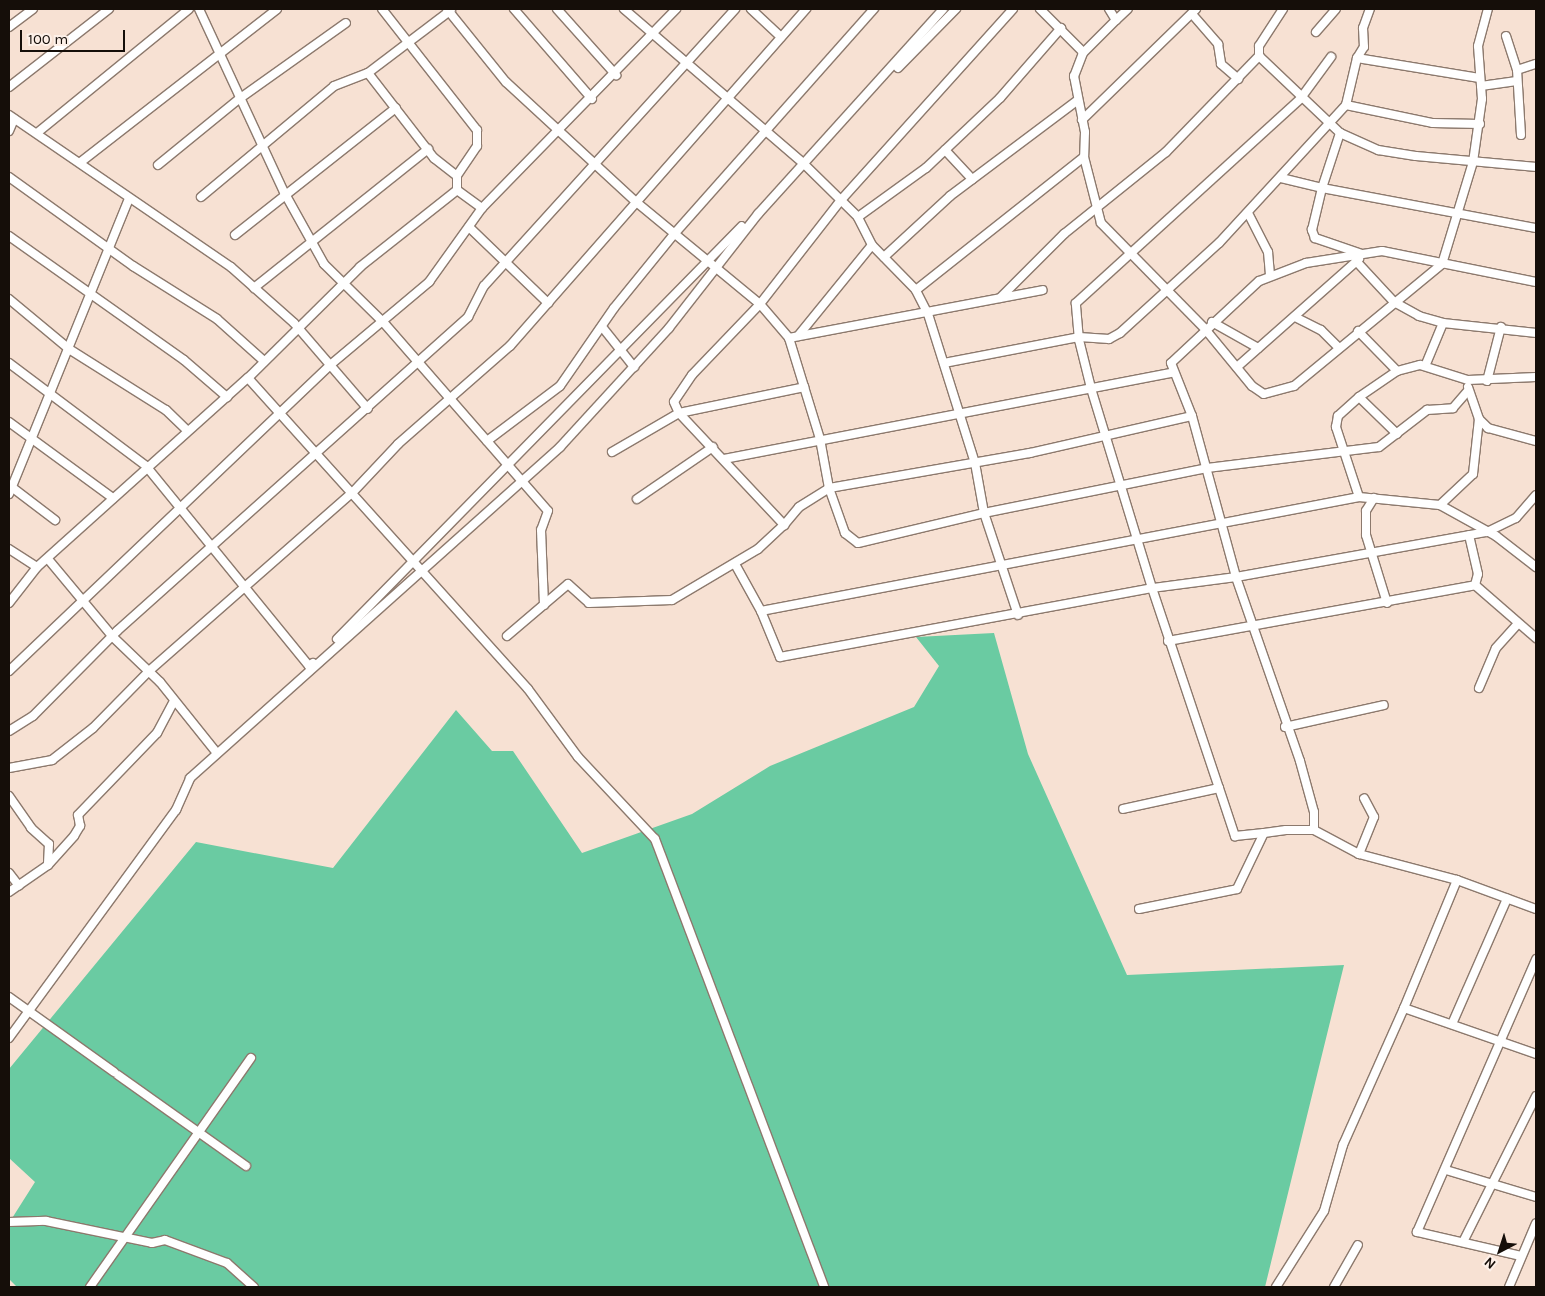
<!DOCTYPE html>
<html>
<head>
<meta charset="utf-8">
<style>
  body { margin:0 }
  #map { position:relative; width:1545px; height:1296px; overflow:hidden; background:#f7e1d3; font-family:Karla,sans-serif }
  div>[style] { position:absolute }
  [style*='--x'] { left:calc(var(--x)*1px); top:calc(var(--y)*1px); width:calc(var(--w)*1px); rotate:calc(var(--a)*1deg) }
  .green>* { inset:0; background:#6acba2 }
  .roads { filter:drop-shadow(1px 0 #8c796d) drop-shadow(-1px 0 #8c796d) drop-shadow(0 1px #8c796d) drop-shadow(0 -1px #8c796d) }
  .minor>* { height:8px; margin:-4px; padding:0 4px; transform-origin:4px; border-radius:4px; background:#fff }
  span { translate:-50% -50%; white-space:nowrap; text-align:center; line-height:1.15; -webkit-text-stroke:5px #fdf0e8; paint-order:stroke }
  .frame { position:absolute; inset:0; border:10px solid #150e09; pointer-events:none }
  .north { position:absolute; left:1475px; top:1226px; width:50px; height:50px; -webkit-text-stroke:4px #fdf0e8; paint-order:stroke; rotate:220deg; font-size:14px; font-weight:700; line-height:20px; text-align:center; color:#150e09 }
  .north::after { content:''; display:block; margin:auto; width:18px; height:22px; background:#150e09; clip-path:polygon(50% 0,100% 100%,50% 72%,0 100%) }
  .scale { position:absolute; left:20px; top:30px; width:105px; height:22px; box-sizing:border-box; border:2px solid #150e09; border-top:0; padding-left:6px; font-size:15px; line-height:18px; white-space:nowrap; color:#150e09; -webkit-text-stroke:4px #fdf0e8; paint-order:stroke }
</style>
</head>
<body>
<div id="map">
  <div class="green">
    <div style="clip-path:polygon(994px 633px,1028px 754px,1127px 975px,1344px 965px,1265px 1287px,17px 1287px,9px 1279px,9px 1223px,35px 1182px,9px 1158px,9px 1069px,196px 842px,333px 868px,456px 710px,492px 751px,513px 751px,582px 853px,692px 814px,770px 766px,914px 707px,939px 666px,916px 637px)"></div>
  </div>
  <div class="roads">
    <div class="minor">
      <div style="--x:199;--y:9;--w:202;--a:65.1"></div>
      <div style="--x:284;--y:192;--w:82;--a:60.9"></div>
      <div style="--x:324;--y:264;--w:84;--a:44.5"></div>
      <div style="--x:384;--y:323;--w:249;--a:48.9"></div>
      <div style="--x:548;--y:511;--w:20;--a:110"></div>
      <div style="--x:541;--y:530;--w:75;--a:87.7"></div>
      <div style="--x:382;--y:9;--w:154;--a:51.9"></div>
      <div style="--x:477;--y:130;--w:16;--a:90"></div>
      <div style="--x:477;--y:146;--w:36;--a:124"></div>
      <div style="--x:447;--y:9;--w:94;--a:51.1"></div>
      <div style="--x:506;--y:82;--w:176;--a:42.7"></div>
      <div style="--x:635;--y:201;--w:162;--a:39.5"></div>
      <div style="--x:760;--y:304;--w:45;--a:49.5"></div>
      <div style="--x:789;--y:338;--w:106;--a:72.9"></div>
      <div style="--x:820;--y:439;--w:50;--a:79.6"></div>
      <div style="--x:829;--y:488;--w:48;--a:70.4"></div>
      <div style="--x:845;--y:533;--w:16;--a:38"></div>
      <div style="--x:858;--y:543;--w:130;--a:-13.4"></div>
      <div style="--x:984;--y:513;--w:51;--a:-100.2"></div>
      <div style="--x:975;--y:463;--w:156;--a:-107.5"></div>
      <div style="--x:928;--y:314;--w:27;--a:-117"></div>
      <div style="--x:916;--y:290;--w:63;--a:-134.4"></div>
      <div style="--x:872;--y:245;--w:31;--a:-117"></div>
      <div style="--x:858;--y:217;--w:84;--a:-35.8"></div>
      <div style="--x:926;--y:168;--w:102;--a:-43.4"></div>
      <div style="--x:1000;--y:98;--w:93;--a:-48.9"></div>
      <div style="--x:514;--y:9;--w:119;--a:49.1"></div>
      <div style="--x:557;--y:9;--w:89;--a:48.2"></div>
      <div style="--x:624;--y:9;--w:236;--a:40.7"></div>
      <div style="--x:803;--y:163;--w:77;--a:44.5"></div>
      <div style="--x:751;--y:9;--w:41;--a:43"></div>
      <div style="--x:1013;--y:9;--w:257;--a:132"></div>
      <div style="--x:841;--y:200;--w:132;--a:127.9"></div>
      <div style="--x:760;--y:304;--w:98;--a:133.8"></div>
      <div style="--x:692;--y:375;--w:32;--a:124"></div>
      <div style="--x:674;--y:402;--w:12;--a:66"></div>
      <div style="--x:679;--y:413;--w:154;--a:46.8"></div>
      <div style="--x:784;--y:525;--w:23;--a:-50"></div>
      <div style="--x:799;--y:507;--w:36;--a:-32"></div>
      <div style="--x:829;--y:488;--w:204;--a:-9.9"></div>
      <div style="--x:1030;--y:453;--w:166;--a:-12.9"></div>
      <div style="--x:1040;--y:9;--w:61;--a:45"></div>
      <div style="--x:1109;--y:9;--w:13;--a:58"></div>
      <div style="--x:1116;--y:20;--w:47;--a:135"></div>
      <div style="--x:1083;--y:53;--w:25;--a:111"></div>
      <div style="--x:1074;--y:76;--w:57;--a:78.9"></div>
      <div style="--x:1085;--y:132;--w:25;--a:92"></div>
      <div style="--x:1084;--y:157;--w:68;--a:75.6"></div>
      <div style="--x:1101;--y:223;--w:148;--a:45.5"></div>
      <div style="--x:1205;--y:329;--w:74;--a:50.5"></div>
      <div style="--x:1252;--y:386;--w:14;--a:34"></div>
      <div style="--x:1264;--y:394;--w:31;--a:-15"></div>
      <div style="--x:1294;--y:386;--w:192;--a:-39.5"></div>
      <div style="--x:1442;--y:264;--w:107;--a:-73.1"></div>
      <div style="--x:1473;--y:162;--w:64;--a:-81.9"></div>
      <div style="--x:1482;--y:99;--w:53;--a:-94.3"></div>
      <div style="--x:1478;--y:46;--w:38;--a:-75"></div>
      <div style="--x:1283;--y:9;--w:44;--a:123"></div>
      <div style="--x:1259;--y:46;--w:10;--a:90"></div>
      <div style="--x:1259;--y:56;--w:112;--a:43.5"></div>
      <div style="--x:1340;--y:133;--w:42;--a:24.1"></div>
      <div style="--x:1378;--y:150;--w:38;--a:9"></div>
      <div style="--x:1416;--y:156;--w:121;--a:5.2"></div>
      <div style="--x:1192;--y:14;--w:40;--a:49"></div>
      <div style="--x:1218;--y:44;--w:20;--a:81"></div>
      <div style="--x:1221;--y:64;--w:23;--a:41"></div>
      <div style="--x:1116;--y:20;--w:16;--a:-43"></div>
      <div style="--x:9;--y:27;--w:30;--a:-37"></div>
      <div style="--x:1316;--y:32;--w:30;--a:-49"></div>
      <div style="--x:1506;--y:36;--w:36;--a:72"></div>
      <div style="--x:1357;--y:58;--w:124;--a:9.3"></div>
      <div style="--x:898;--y:68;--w:83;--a:-45.5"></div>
      <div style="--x:368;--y:73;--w:108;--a:52.2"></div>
      <div style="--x:434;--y:158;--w:29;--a:38"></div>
      <div style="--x:457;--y:176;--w:14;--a:90"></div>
      <div style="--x:457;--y:190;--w:31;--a:36"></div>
      <div style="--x:1481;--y:86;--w:36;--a:-8"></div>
      <div style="--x:9;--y:87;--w:127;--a:-38"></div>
      <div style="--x:1346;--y:105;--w:48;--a:-76.8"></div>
      <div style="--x:1357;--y:58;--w:13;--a:-58"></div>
      <div style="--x:1364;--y:47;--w:19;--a:-93"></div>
      <div style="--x:1363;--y:28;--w:20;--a:-70"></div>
      <div style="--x:9;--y:115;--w:269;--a:34.4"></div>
      <div style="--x:231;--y:267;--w:84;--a:41.6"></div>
      <div style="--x:294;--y:323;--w:113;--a:49.3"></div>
      <div style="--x:1082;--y:120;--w:159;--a:-44.2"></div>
      <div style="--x:9;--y:131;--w:13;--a:-67"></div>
      <div style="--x:37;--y:133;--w:196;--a:-39.2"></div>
      <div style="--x:1521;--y:135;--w:65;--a:-93.5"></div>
      <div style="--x:1517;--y:70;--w:20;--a:-18"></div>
      <div style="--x:945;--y:150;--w:40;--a:47"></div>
      <div style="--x:82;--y:161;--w:247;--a:-37.9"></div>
      <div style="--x:158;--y:165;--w:104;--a:-39.2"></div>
      <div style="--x:239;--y:99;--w:131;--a:-35.4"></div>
      <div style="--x:9;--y:177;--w:153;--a:35.7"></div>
      <div style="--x:133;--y:266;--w:99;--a:32.2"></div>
      <div style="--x:217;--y:319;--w:63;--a:41.8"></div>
      <div style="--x:1281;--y:178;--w:42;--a:13.7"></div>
      <div style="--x:1322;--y:188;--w:58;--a:-71.9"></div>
      <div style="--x:201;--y:197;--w:173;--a:-39.8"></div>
      <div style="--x:334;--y:86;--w:36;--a:-21"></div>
      <div style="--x:368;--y:73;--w:104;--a:-37.2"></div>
      <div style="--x:1248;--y:213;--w:44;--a:62.9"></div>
      <div style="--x:1268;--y:252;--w:23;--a:85"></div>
      <div style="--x:469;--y:227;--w:110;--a:43.9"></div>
      <div style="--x:235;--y:235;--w:205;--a:-38.3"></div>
      <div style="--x:9;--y:236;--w:214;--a:35.3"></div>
      <div style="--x:184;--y:360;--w:57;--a:40.7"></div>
      <div style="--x:1362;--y:254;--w:50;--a:-161.2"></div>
      <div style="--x:1315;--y:238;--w:9;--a:-111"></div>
      <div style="--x:1312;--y:230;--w:43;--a:-76.6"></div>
      <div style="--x:1322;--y:188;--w:218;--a:10.6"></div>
      <div style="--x:884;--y:257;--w:90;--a:-42.7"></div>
      <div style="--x:950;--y:196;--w:160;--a:-36.9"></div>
      <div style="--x:1356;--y:261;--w:56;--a:47.2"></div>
      <div style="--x:1394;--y:302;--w:29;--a:29"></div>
      <div style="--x:1419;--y:316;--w:25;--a:16"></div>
      <div style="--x:1443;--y:323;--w:94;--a:6.1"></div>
      <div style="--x:1536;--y:282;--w:157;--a:-168.6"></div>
      <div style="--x:1382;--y:251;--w:77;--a:171"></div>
      <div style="--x:1306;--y:263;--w:50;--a:159"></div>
      <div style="--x:1259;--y:281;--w:120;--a:137"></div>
      <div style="--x:1171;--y:363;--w:57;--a:68.4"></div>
      <div style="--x:1192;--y:416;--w:167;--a:74.7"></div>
      <div style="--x:1236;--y:577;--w:255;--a:-10.2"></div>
      <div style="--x:1487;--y:532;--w:32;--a:-26"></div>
      <div style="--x:1516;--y:518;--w:30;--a:-49"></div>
      <div style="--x:254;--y:288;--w:223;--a:-38.6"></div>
      <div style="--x:916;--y:290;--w:214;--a:-38.4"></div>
      <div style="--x:1000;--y:298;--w:91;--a:-45"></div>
      <div style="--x:1064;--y:234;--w:131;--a:-38.8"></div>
      <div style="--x:1166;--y:152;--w:134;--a:-45.9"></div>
      <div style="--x:9;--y:299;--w:78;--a:39.8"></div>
      <div style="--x:69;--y:349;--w:115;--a:32.2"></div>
      <div style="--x:166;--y:410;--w:30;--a:44"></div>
      <div style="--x:1295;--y:317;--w:29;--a:27"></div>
      <div style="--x:1321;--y:330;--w:25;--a:45"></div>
      <div style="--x:1212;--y:322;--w:53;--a:29.5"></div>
      <div style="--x:603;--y:328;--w:50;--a:51.5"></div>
      <div style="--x:1358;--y:331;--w:56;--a:45.7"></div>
      <div style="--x:798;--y:336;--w:117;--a:-50.9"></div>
      <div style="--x:789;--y:338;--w:258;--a:-10.7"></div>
      <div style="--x:9;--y:363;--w:171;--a:36.9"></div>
      <div style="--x:146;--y:466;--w:258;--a:50.8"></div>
      <div style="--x:309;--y:666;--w:5;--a:-37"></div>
      <div style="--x:944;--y:363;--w:137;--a:-10.9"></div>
      <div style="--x:1079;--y:337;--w:30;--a:4"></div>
      <div style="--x:1109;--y:339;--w:13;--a:-29"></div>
      <div style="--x:1120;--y:333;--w:134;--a:-42.3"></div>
      <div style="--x:1219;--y:243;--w:188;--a:-47.4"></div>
      <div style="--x:1346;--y:105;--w:89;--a:11.7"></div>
      <div style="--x:1433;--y:123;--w:47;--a:1.2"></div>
      <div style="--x:1426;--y:364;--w:44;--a:-67.5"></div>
      <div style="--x:1237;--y:367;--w:163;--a:-41.5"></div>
      <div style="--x:248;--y:378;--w:418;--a:48"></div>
      <div style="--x:528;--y:689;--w:84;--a:53.7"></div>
      <div style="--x:578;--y:757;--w:112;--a:46.8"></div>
      <div style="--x:655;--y:839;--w:479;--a:69.3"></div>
      <div style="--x:1487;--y:381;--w:56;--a:-75.5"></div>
      <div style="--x:1468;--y:387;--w:34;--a:71"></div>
      <div style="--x:1479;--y:419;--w:13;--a:45"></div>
      <div style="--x:1488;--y:428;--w:50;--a:15.2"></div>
      <div style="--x:1359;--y:397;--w:53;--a:44.2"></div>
      <div style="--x:9;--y:422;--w:129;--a:36.2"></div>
      <div style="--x:487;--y:441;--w:91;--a:-37"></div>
      <div style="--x:560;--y:386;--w:95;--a:-55.3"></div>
      <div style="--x:614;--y:308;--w:97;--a:-50.9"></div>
      <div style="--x:675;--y:233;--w:300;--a:-48.4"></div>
      <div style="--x:612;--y:452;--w:78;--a:-30.2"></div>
      <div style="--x:679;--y:413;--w:128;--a:-11.7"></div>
      <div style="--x:724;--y:459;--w:456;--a:-10.9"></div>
      <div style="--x:9;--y:485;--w:58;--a:37.3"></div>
      <div style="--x:9;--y:494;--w:319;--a:-67.9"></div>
      <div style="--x:1359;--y:497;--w:74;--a:-108.2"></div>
      <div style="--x:1336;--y:427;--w:11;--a:-80"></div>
      <div style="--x:1338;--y:416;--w:28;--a:-42"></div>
      <div style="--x:1359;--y:397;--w:46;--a:-34.4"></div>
      <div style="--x:1397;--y:371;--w:24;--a:-15"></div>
      <div style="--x:1420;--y:365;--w:50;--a:17.4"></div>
      <div style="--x:1468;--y:380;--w:68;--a:-2.5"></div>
      <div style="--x:1374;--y:498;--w:15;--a:122"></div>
      <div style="--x:1366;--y:511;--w:24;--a:90"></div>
      <div style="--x:1366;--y:535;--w:71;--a:72.8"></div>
      <div style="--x:637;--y:499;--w:92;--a:-34.4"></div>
      <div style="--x:1440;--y:505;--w:45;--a:-43.2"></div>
      <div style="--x:1473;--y:474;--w:55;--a:-83.8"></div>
      <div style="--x:9;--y:549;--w:33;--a:33"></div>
      <div style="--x:48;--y:559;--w:102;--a:50.2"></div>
      <div style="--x:113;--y:637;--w:65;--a:43.8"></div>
      <div style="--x:160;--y:682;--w:90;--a:51.3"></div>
      <div style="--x:735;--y:564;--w:54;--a:61"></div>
      <div style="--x:761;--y:611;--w:609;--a:-10.79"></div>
      <div style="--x:1359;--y:497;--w:81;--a:5.6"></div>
      <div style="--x:1440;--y:505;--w:64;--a:29"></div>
      <div style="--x:1496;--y:536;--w:51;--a:37.8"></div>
      <div style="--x:1475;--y:585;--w:81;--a:41"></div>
      <div style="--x:9;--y:603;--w:46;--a:-52.1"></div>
      <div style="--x:37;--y:567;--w:283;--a:-41.9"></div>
      <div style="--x:248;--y:378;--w:158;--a:-44.7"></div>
      <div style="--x:360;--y:267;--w:124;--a:-38.4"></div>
      <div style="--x:761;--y:611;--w:50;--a:67.6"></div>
      <div style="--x:780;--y:657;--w:378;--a:-10.5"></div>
      <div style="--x:1152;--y:588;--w:211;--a:71.5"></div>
      <div style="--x:1219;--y:788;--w:98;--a:167.7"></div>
      <div style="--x:1018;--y:615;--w:108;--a:-108.4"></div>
      <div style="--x:984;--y:513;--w:227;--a:-11.4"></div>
      <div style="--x:1207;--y:468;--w:173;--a:-7"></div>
      <div style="--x:1379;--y:447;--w:61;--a:-37.6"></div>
      <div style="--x:1427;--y:410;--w:26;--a:-4"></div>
      <div style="--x:1453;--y:408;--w:23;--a:-49"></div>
      <div style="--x:507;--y:636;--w:80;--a:-40.4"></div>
      <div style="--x:568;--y:584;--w:28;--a:42"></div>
      <div style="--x:589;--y:603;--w:83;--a:-2.1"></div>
      <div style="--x:672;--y:600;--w:100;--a:-30.7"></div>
      <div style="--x:758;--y:549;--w:35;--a:-43"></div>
      <div style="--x:337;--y:639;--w:578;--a:-45.56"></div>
      <div style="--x:1168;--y:641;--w:312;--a:-10.3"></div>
      <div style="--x:1475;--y:585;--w:11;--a:-75"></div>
      <div style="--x:1478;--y:574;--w:40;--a:-103"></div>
      <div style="--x:9;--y:671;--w:442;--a:-43.6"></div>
      <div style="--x:329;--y:366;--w:131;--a:-40"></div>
      <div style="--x:429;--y:282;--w:91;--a:-54.4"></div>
      <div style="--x:482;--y:208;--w:278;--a:-45.7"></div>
      <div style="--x:1479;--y:688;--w:43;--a:-67"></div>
      <div style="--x:1496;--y:648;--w:31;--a:-48"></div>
      <div style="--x:1285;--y:727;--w:101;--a:-12.5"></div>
      <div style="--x:9;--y:731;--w:28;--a:-32"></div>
      <div style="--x:33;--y:716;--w:120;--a:-45.3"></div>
      <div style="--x:117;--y:631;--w:471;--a:-41.8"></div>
      <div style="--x:468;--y:317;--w:35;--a:-63"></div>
      <div style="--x:484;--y:286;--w:374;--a:-47.8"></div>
      <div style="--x:9;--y:768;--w:44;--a:-10.5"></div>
      <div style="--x:52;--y:760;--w:52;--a:-38"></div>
      <div style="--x:93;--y:728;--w:80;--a:-45.5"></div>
      <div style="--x:149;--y:671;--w:271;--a:-41.3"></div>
      <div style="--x:353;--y:492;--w:66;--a:-46.8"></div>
      <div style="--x:398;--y:444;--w:149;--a:-41.2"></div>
      <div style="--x:510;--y:346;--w:449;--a:-48.7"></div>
      <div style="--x:1219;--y:788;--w:51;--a:71.6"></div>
      <div style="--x:1235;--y:836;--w:29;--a:-6"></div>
      <div style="--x:9;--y:796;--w:39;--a:55"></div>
      <div style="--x:31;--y:828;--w:24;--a:42"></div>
      <div style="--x:49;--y:844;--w:21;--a:93"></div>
      <div style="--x:1314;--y:830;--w:18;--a:-90"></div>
      <div style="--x:1314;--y:812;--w:53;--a:-105.4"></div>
      <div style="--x:1300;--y:761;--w:195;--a:-109.2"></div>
      <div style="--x:1236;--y:577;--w:85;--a:172.5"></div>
      <div style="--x:1152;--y:588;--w:209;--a:-107"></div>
      <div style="--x:1091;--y:388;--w:49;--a:-104"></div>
      <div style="--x:1079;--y:340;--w:37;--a:-95"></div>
      <div style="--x:1076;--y:303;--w:304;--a:-42.3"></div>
      <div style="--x:1301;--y:98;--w:51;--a:-53.8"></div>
      <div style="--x:1359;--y:854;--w:40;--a:-68"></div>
      <div style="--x:1374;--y:817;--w:21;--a:-118"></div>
      <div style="--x:9;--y:873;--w:16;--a:52"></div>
      <div style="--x:1457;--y:880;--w:139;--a:112.5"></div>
      <div style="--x:1404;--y:1008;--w:140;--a:19.2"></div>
      <div style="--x:9;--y:892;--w:47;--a:-34.7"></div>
      <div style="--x:48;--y:865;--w:39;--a:-48"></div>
      <div style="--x:74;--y:836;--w:12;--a:-59"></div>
      <div style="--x:80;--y:826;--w:11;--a:-100"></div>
      <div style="--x:78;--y:815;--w:114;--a:-46.1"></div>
      <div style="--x:157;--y:733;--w:36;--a:-62"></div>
      <div style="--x:1139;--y:909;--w:100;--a:-11.5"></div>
      <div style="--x:1237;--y:889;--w:62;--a:-64.3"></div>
      <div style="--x:1264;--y:833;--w:22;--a:-8"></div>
      <div style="--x:1286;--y:830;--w:28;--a:0"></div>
      <div style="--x:1314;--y:830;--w:51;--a:28.1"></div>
      <div style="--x:1359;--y:854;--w:101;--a:14.9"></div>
      <div style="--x:1457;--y:880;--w:84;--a:20.2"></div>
      <div style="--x:9;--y:997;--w:129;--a:35.5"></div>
      <div style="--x:1452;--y:1024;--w:137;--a:-66.3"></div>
      <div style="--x:9;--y:1038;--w:283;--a:-53.8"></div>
      <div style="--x:176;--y:810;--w:35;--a:-66"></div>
      <div style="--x:190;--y:778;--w:496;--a:-41.8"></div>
      <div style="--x:560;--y:447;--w:161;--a:-47.5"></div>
      <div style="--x:669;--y:328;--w:145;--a:-52"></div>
      <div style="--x:758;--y:214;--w:276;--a:-47.9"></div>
      <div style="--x:118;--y:1075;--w:157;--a:35.4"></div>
      <div style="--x:1446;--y:1170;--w:94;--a:16.7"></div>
      <div style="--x:9;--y:1222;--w:37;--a:-2"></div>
      <div style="--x:46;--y:1221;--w:108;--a:11.7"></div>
      <div style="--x:152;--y:1243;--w:13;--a:-13"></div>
      <div style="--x:165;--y:1240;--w:66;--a:20.4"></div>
      <div style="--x:227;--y:1263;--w:36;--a:42"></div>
      <div style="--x:1463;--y:1242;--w:163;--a:-63.4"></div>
      <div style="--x:1521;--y:1256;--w:107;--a:-167"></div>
      <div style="--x:1417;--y:1232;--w:298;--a:-66.4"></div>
      <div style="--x:90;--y:1287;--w:280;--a:-54.9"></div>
      <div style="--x:1276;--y:1287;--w:90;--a:-57.7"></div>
      <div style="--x:1324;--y:1211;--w:69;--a:-73.9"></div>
      <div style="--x:1343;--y:1145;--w:150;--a:-66"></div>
      <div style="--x:1334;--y:1287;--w:48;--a:-60.3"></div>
      <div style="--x:1509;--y:1287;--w:69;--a:-67.1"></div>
    </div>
  </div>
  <div class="frame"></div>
  <div class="north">N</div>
  <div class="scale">100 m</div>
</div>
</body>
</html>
